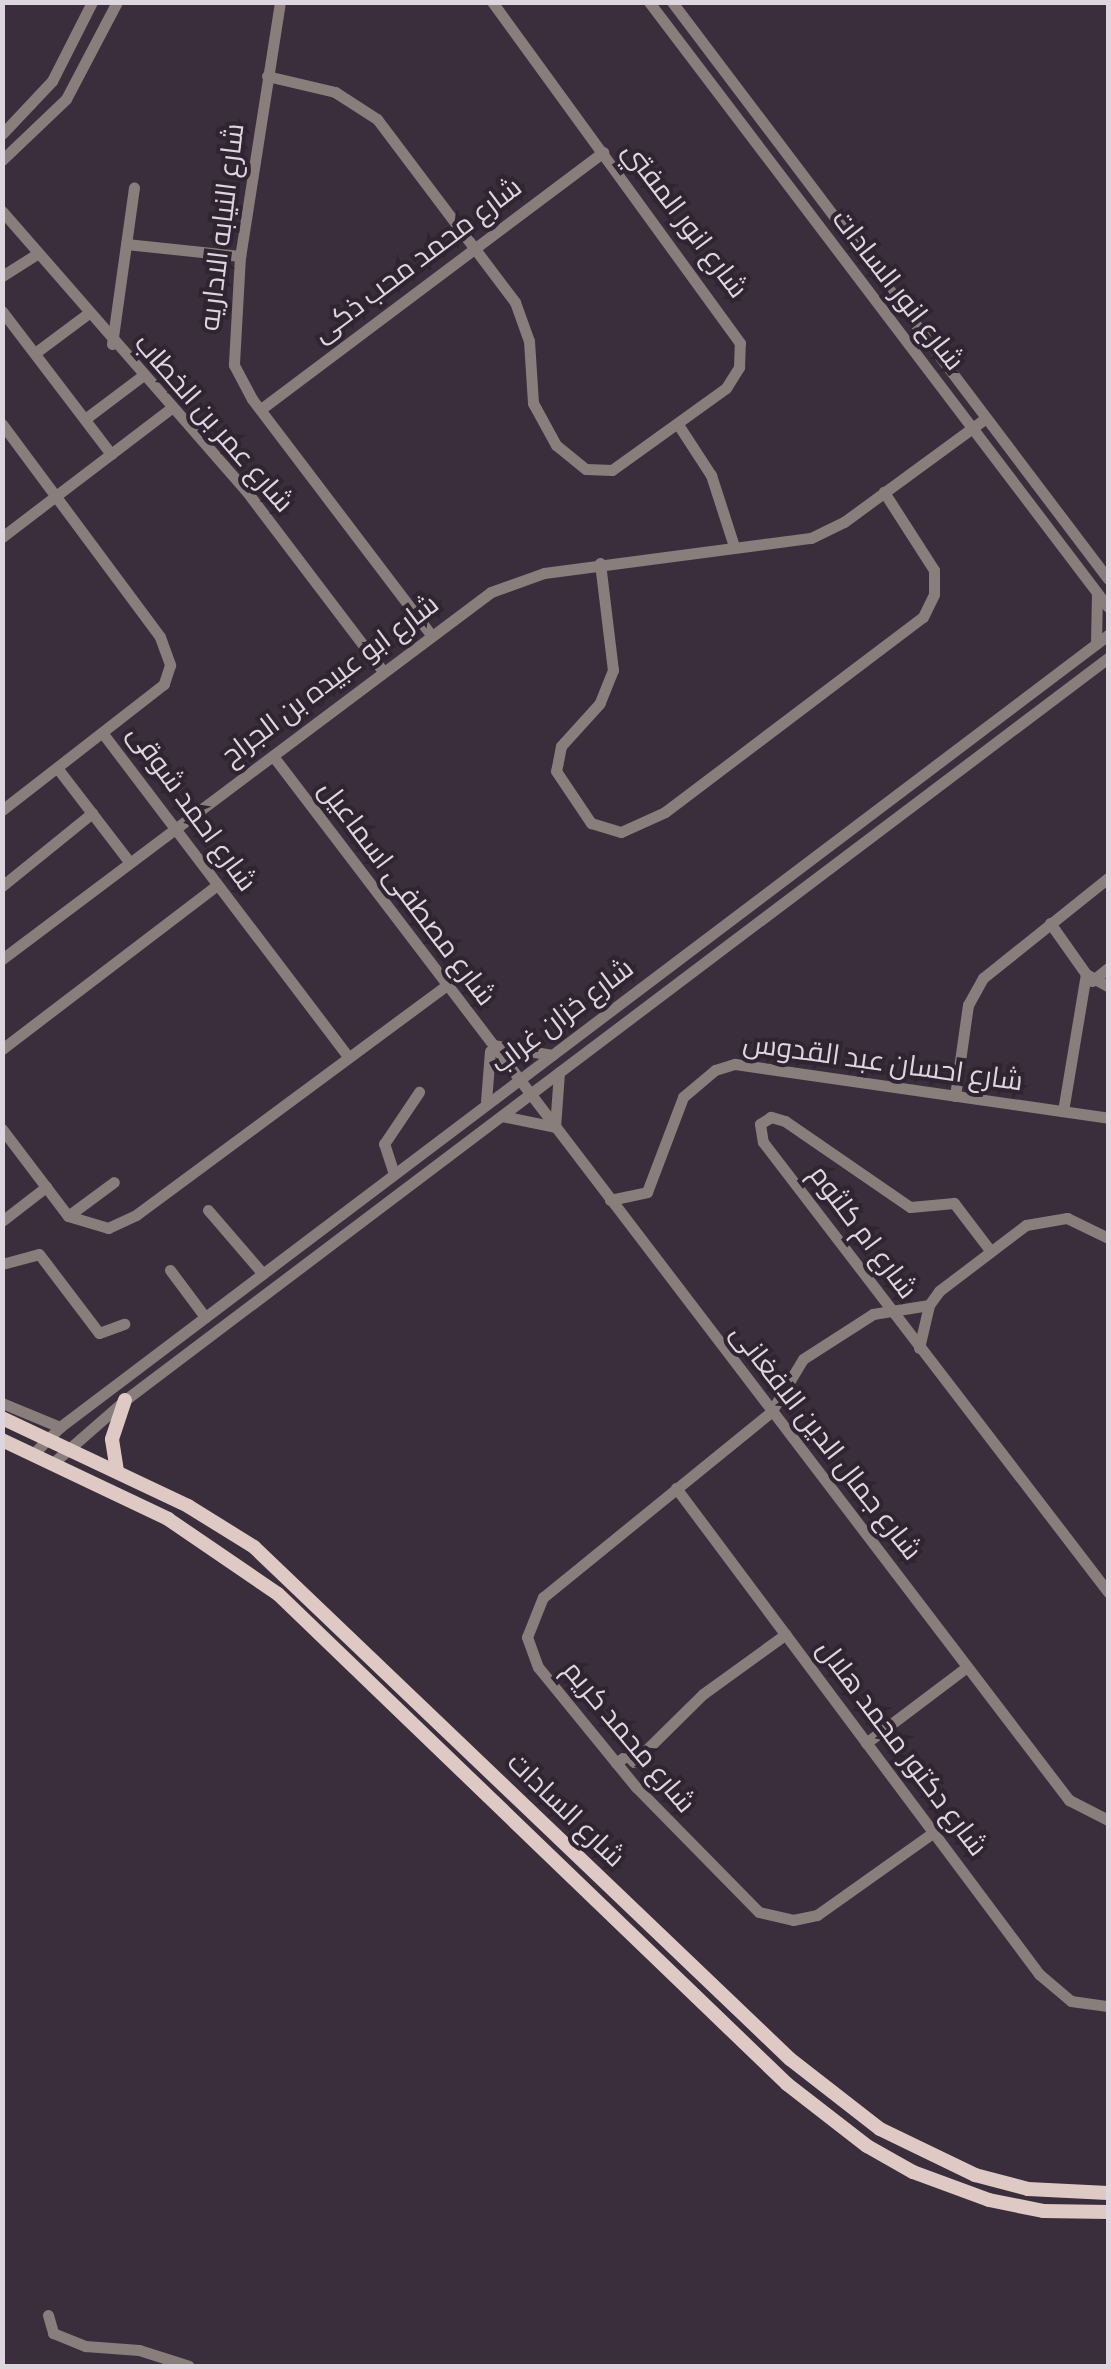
<!DOCTYPE html>
<html>
<head>
<meta charset="utf-8">
<style>
  body { margin:0 }
  #map { position:relative; width:1111px; height:2369px; overflow:hidden; background:#3b2e3c; font-family:Bitter,Cairo,serif }
  div>[style] { position:absolute }
  [style*='--x'] { left:calc(var(--x)*1px); top:calc(var(--y)*1px); width:calc(var(--w)*1px); rotate:calc(var(--a)*1deg) }
  .minor>* { height:11px; margin:-5.5px; padding:0 5.5px; transform-origin:5.5px; border-radius:5.5px; background:#897e7c }
  .major>* { height:14px; margin:-7px; padding:0 7px; transform-origin:7px; border-radius:7px; background:#dfc9c4 }
  span { translate:-50% -50%; white-space:nowrap; text-align:center; line-height:1.15; -webkit-text-stroke:8px #312432; paint-order:stroke }
  .street-label { font-size:28px; color:#ded6df }
  .frame { position:absolute; inset:0; border:5px solid #ded6df; pointer-events:none }
</style>
</head>
<body>
<div id="map">
  <div class="minor">
    <div style="--x:280;--y:2;--w:257;--a:98.9"></div>
    <div style="--x:240;--y:256;--w:109;--a:93.2"></div>
    <div style="--x:234;--y:365;--w:38;--a:62"></div>
    <div style="--x:252;--y:399;--w:296;--a:52.8"></div>
    <div style="--x:649;--y:2;--w:759;--a:52.81"></div>
    <div style="--x:672;--y:2;--w:723;--a:52.92"></div>
    <div style="--x:267;--y:76;--w:70;--a:13.2"></div>
    <div style="--x:335;--y:92;--w:50;--a:32.7"></div>
    <div style="--x:377;--y:119;--w:229;--a:53"></div>
    <div style="--x:515;--y:302;--w:41;--a:70.3"></div>
    <div style="--x:529;--y:341;--w:62;--a:86.3"></div>
    <div style="--x:533;--y:403;--w:48;--a:61.3"></div>
    <div style="--x:556;--y:445;--w:38;--a:39"></div>
    <div style="--x:586;--y:469;--w:26;--a:2"></div>
    <div style="--x:612;--y:470;--w:140;--a:-35.7"></div>
    <div style="--x:726;--y:388;--w:25;--a:-58"></div>
    <div style="--x:739;--y:367;--w:24;--a:-88"></div>
    <div style="--x:740;--y:343;--w:422;--a:-126"></div>
    <div style="--x:2;--y:134;--w:73;--a:-46.7"></div>
    <div style="--x:52;--y:81;--w:89;--a:-63.1"></div>
    <div style="--x:2;--y:160;--w:88;--a:-43.6"></div>
    <div style="--x:66;--y:99;--w:110;--a:-62.3"></div>
    <div style="--x:2;--y:211;--w:373;--a:48.9"></div>
    <div style="--x:247;--y:492;--w:225;--a:52.8"></div>
    <div style="--x:126;--y:244;--w:115;--a:6"></div>
    <div style="--x:2;--y:276;--w:41;--a:-32.2"></div>
    <div style="--x:2;--y:311;--w:180;--a:52.7"></div>
    <div style="--x:112;--y:344;--w:158;--a:-82"></div>
    <div style="--x:35;--y:353;--w:64;--a:-36.7"></div>
    <div style="--x:261;--y:409;--w:428;--a:-36.9"></div>
    <div style="--x:85;--y:419;--w:70;--a:-36.9"></div>
    <div style="--x:2;--y:424;--w:265;--a:53.4"></div>
    <div style="--x:160;--y:637;--w:30;--a:70"></div>
    <div style="--x:170;--y:665;--w:20;--a:108"></div>
    <div style="--x:164;--y:684;--w:205;--a:142.1"></div>
    <div style="--x:679;--y:426;--w:59;--a:56.9"></div>
    <div style="--x:711;--y:475;--w:75;--a:72.1"></div>
    <div style="--x:2;--y:537;--w:211;--a:-37.3"></div>
    <div style="--x:600;--y:563;--w:108;--a:83.1"></div>
    <div style="--x:613;--y:670;--w:35;--a:112"></div>
    <div style="--x:600;--y:703;--w:58;--a:132.2"></div>
    <div style="--x:561;--y:746;--w:25;--a:101"></div>
    <div style="--x:556;--y:771;--w:63;--a:56.1"></div>
    <div style="--x:591;--y:823;--w:31;--a:17"></div>
    <div style="--x:621;--y:832;--w:48;--a:-24.4"></div>
    <div style="--x:665;--y:812;--w:323;--a:-37.1"></div>
    <div style="--x:923;--y:617;--w:25;--a:-64"></div>
    <div style="--x:934;--y:594;--w:24;--a:-90"></div>
    <div style="--x:934;--y:570;--w:93;--a:-122.7"></div>
    <div style="--x:1096;--y:644;--w:50;--a:-88.9"></div>
    <div style="--x:104;--y:735;--w:402;--a:52.8"></div>
    <div style="--x:273;--y:756;--w:1313;--a:52.68"></div>
    <div style="--x:1069;--y:1800;--w:44;--a:27.1"></div>
    <div style="--x:58;--y:769;--w:118;--a:52.5"></div>
    <div style="--x:2;--y:886;--w:116;--a:-39"></div>
    <div style="--x:1050;--y:923;--w:62;--a:54.8"></div>
    <div style="--x:1086;--y:974;--w:25;--a:29"></div>
    <div style="--x:2;--y:959;--w:611;--a:-36.89"></div>
    <div style="--x:491;--y:592;--w:56;--a:-19.7"></div>
    <div style="--x:544;--y:573;--w:269;--a:-7.5"></div>
    <div style="--x:811;--y:538;--w:37;--a:-26"></div>
    <div style="--x:844;--y:522;--w:176;--a:-36.2"></div>
    <div style="--x:1092;--y:981;--w:21;--a:-39"></div>
    <div style="--x:493;--y:1045;--w:60;--a:9.6"></div>
    <div style="--x:2;--y:1049;--w:269;--a:-37.3"></div>
    <div style="--x:955;--y:1096;--w:92;--a:-81.9"></div>
    <div style="--x:968;--y:1005;--w:31;--a:-61"></div>
    <div style="--x:983;--y:978;--w:160;--a:-38.7"></div>
    <div style="--x:486;--y:1101;--w:50;--a:-85.4"></div>
    <div style="--x:1063;--y:1111;--w:139;--a:-80.5"></div>
    <div style="--x:502;--y:1116;--w:54;--a:11.7"></div>
    <div style="--x:555;--y:1127;--w:55;--a:-85.8"></div>
    <div style="--x:2;--y:1129;--w:109;--a:52.8"></div>
    <div style="--x:68;--y:1216;--w:42;--a:16.7"></div>
    <div style="--x:108;--y:1228;--w:31;--a:-25"></div>
    <div style="--x:136;--y:1215;--w:387;--a:-36.5"></div>
    <div style="--x:394;--y:1174;--w:32;--a:-108"></div>
    <div style="--x:384;--y:1144;--w:63;--a:-56.1"></div>
    <div style="--x:610;--y:1200;--w:38;--a:-12"></div>
    <div style="--x:647;--y:1192;--w:102;--a:-69.2"></div>
    <div style="--x:683;--y:1097;--w:42;--a:-40.2"></div>
    <div style="--x:715;--y:1070;--w:21;--a:-17"></div>
    <div style="--x:735;--y:1064;--w:377;--a:8.2"></div>
    <div style="--x:208;--y:1210;--w:84;--a:49.3"></div>
    <div style="--x:68;--y:1216;--w:57;--a:-36.5"></div>
    <div style="--x:2;--y:1221;--w:56;--a:-37.7"></div>
    <div style="--x:989;--y:1249;--w:58;--a:-127.3"></div>
    <div style="--x:954;--y:1203;--w:44;--a:174.8"></div>
    <div style="--x:910;--y:1207;--w:152;--a:-145.5"></div>
    <div style="--x:785;--y:1121;--w:15;--a:-164"></div>
    <div style="--x:771;--y:1117;--w:13;--a:148"></div>
    <div style="--x:760;--y:1124;--w:18;--a:81"></div>
    <div style="--x:763;--y:1142;--w:567;--a:52.52"></div>
    <div style="--x:2;--y:1264;--w:38;--a:-15"></div>
    <div style="--x:39;--y:1254;--w:99;--a:52.8"></div>
    <div style="--x:99;--y:1333;--w:27;--a:-20"></div>
    <div style="--x:170;--y:1270;--w:59;--a:53.3"></div>
    <div style="--x:929;--y:1305;--w:57;--a:170.9"></div>
    <div style="--x:873;--y:1314;--w:83;--a:147.3"></div>
    <div style="--x:803;--y:1359;--w:62;--a:121.1"></div>
    <div style="--x:771;--y:1412;--w:294;--a:140.9"></div>
    <div style="--x:543;--y:1597;--w:43;--a:111.8"></div>
    <div style="--x:527;--y:1637;--w:32;--a:70"></div>
    <div style="--x:538;--y:1667;--w:155;--a:50.8"></div>
    <div style="--x:636;--y:1787;--w:175;--a:45.5"></div>
    <div style="--x:759;--y:1912;--w:35;--a:13"></div>
    <div style="--x:793;--y:1920;--w:25;--a:-12"></div>
    <div style="--x:817;--y:1915;--w:143;--a:-35.4"></div>
    <div style="--x:919;--y:1348;--w:44;--a:-76.9"></div>
    <div style="--x:929;--y:1305;--w:17;--a:-54"></div>
    <div style="--x:939;--y:1291;--w:109;--a:-37.2"></div>
    <div style="--x:1026;--y:1225;--w:42;--a:-9.7"></div>
    <div style="--x:1067;--y:1218;--w:46;--a:26"></div>
    <div style="--x:2;--y:1403;--w:63;--a:22.5"></div>
    <div style="--x:34;--y:1453;--w:37;--a:-45"></div>
    <div style="--x:60;--y:1427;--w:1314;--a:-37.08"></div>
    <div style="--x:53;--y:1463;--w:96;--a:-41.2"></div>
    <div style="--x:125;--y:1400;--w:1232;--a:-37.05"></div>
    <div style="--x:676;--y:1488;--w:607;--a:53.24"></div>
    <div style="--x:1039;--y:1974;--w:42;--a:40.2"></div>
    <div style="--x:1071;--y:2001;--w:37;--a:8"></div>
    <div style="--x:866;--y:1743;--w:126;--a:-37"></div>
    <div style="--x:616;--y:1763;--w:14;--a:-36"></div>
    <div style="--x:627;--y:1755;--w:10;--a:45"></div>
    <div style="--x:634;--y:1762;--w:97;--a:-44.6"></div>
    <div style="--x:703;--y:1694;--w:102;--a:-35.9"></div>
    <div style="--x:48;--y:2315;--w:19;--a:74"></div>
    <div style="--x:53;--y:2333;--w:35;--a:22"></div>
    <div style="--x:85;--y:2346;--w:54;--a:4.2"></div>
    <div style="--x:139;--y:2350;--w:52;--a:17.7"></div>
  </div>
  <div class="major">
    <div style="--x:2;--y:1418;--w:206;--a:25.3"></div>
    <div style="--x:188;--y:1506;--w:78;--a:31.8"></div>
    <div style="--x:254;--y:1547;--w:741;--a:43.69"></div>
    <div style="--x:790;--y:2059;--w:114;--a:37.9"></div>
    <div style="--x:880;--y:2129;--w:106;--a:25.8"></div>
    <div style="--x:975;--y:2175;--w:55;--a:14.8"></div>
    <div style="--x:1028;--y:2189;--w:80;--a:2.9"></div>
    <div style="--x:2;--y:1440;--w:184;--a:25.4"></div>
    <div style="--x:168;--y:1519;--w:133;--a:34.3"></div>
    <div style="--x:278;--y:1594;--w:707;--a:43.91"></div>
    <div style="--x:787;--y:2084;--w:101;--a:37.8"></div>
    <div style="--x:867;--y:2146;--w:53;--a:29.5"></div>
    <div style="--x:913;--y:2172;--w:81;--a:20.2"></div>
    <div style="--x:989;--y:2200;--w:55;--a:11.5"></div>
    <div style="--x:1043;--y:2211;--w:65;--a:0.9"></div>
    <div style="--x:117;--y:1471;--w:32;--a:-99"></div>
    <div style="--x:112;--y:1439;--w:41;--a:-71.6"></div>
  </div>
  <div class="street-label">
    <span style="left:685px;top:220px;rotate:53deg">شارع انور المفتي</span>
    <span style="left:222px;top:227px;rotate:-83deg">شارع النيابه الاداريه</span>
    <span style="left:417px;top:260px;rotate:-37deg">شارع محمد محب ذكى</span>
    <span style="left:898px;top:290px;rotate:52deg">شارع انور السادات</span>
    <span style="left:214px;top:423px;rotate:49deg">شارع عمر بن الخطاب</span>
    <span style="left:330px;top:680px;rotate:-37deg">شارع ابو عبيده بن الجراح</span>
    <span style="left:192px;top:808px;rotate:54deg">شارع احمد شوقى</span>
    <span style="left:407px;top:893px;rotate:53deg">شارع مصطفى اسماعيل</span>
    <span style="left:562px;top:1016px;rotate:-37deg">شارع خزان غراب</span>
    <span style="left:883px;top:1062px;rotate:8deg">شارع احسان عبد القدوس</span>
    <span style="left:863px;top:1232px;rotate:53deg">شارع ام كلثوم</span>
    <span style="left:826px;top:1442px;rotate:52deg">شارع جمال الدين الافغانى</span>
    <span style="left:629px;top:1737px;rotate:50deg">شارع محمد كريم</span>
    <span style="left:902px;top:1748px;rotate:53deg">شارع دكتور محمد هلال</span>
    <span style="left:566px;top:1810px;rotate:44deg">شارع السادات</span>
  </div>
  <div class="frame"></div>
</div>
</body>
</html>
